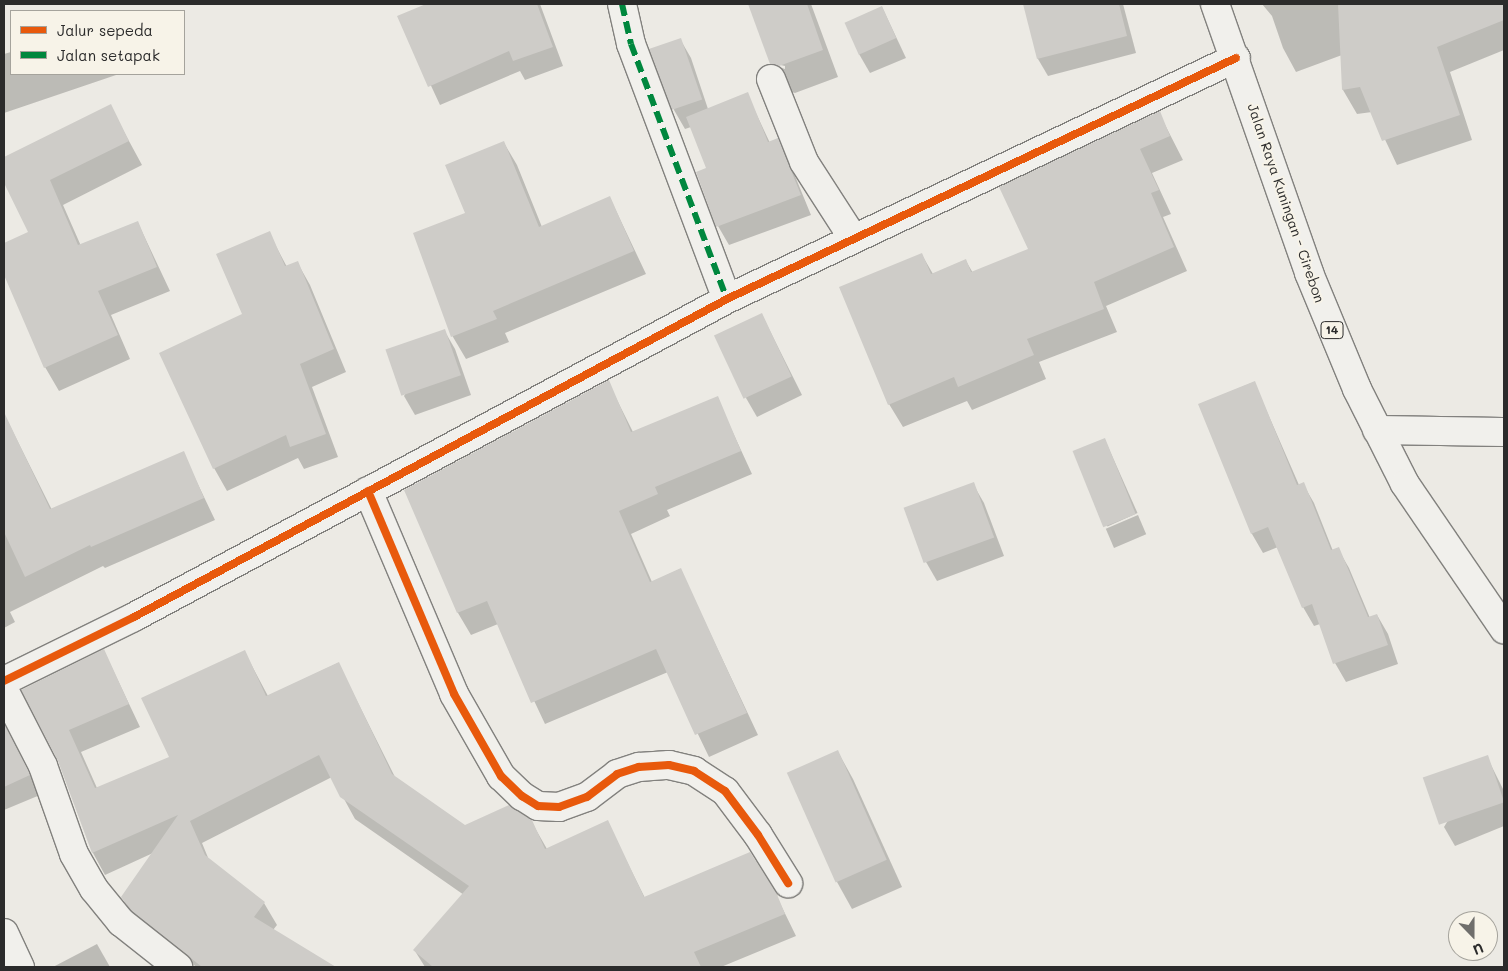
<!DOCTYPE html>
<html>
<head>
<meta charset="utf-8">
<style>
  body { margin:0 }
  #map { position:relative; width:1508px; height:971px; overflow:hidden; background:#eceae4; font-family:Mali,sans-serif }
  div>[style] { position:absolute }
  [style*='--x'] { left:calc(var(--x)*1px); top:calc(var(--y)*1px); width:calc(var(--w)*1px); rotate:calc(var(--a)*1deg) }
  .shadow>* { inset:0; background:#0003; transform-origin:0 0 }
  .building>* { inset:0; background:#ceccc8; transform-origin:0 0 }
  .roads { filter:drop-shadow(1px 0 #82817e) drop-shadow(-1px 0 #82817e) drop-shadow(0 1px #82817e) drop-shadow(0 -1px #82817e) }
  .street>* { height:28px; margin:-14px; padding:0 14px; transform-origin:14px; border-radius:14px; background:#f1f0ec }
  .highway>* { height:28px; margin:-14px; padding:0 14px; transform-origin:14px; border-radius:14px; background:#f1f0ec }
  .quiet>* { height:6px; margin-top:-3px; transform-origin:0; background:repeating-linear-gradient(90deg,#00873e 0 12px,transparent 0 18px) }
  .cycleway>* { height:8px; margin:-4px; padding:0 4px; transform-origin:4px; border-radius:4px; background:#e8590c }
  span { translate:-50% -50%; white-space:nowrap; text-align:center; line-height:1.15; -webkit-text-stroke:4px #f7f3e8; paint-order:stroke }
  .shield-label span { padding:1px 4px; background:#f7f3e8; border:1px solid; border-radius:4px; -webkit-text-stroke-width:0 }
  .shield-label { font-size:12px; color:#2b2b2b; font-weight:700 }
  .street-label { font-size:14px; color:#2b2b2b }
  .frame { position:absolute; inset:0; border:5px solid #2b2b2b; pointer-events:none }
  .legend { position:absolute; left:10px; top:10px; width:175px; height:65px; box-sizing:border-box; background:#f7f3e8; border:1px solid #a5a39c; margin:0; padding:6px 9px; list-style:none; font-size:15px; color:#2b2b2b }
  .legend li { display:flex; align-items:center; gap:10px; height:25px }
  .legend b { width:25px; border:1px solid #a5a39c }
  .north { position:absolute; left:1448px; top:911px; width:50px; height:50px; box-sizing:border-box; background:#f7f3e8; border:1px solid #a5a39c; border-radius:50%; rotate:158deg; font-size:14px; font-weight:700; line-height:20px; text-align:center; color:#2b2b2b }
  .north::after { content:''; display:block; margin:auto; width:18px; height:22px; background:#6f6e6c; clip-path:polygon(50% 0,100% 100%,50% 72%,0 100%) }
</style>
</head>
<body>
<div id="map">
  <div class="shadow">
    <div style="clip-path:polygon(429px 4px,447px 4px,449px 7px,458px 4px,540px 4px,563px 66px,525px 80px,520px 71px,440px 105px,399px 17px)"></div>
    <div style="clip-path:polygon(evenodd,750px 4px,811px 4px,838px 77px,795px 93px,788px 91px,771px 63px,750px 4px,776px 64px,785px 66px,785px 69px,776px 66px,776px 64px)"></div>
    <div style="clip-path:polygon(1024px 4px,1123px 4px,1136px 53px,1048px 76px,1038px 59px)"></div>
    <div style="clip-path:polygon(1262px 4px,1385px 4px,1398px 33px,1457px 4px,1504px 4px,1504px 50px,1450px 72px,1472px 140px,1397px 165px,1372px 112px,1357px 114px,1343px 90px,1342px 55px,1296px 72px,1283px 48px,1272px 16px)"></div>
    <div style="clip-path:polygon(882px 7px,906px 58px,870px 73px,859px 54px)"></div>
    <div style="clip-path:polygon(680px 39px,691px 58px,708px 109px,747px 94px,770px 143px,777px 140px,788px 159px,811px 215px,729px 245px,718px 226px,707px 168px,691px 127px,685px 129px,674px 110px)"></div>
    <div style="clip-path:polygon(11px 52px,11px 74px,119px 74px,4px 113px,4px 54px)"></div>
    <div style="clip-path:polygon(110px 106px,142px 165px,63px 205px,81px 246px,138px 223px,170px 291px,111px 315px,130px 359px,59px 391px,45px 367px,4px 272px,4px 244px,30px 233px,4px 181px,4px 159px)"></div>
    <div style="clip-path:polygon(1159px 113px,1183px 160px,1152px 173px,1171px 214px,1163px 217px,1187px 271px,1106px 306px,1117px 332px,1039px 362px,1046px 379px,972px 410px,967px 401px,903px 427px,889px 404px,922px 255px,933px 274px,966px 261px,973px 273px,1029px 250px)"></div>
    <div style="clip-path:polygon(504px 143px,517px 165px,542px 227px,610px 198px,646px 274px,505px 333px,509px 342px,466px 359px,453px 337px,415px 234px,466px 214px)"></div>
    <div style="clip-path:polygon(269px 233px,287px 267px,297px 262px,310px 285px,346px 372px,312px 387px,338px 457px,304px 469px,298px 458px,227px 491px,214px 468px,244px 315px)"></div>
    <div style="clip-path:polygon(762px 315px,802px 395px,757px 417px,746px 398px)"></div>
    <div style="clip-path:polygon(444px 330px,455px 349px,471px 395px,415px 415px,404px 396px)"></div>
    <div style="clip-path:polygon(608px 382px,633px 432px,717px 398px,752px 474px,667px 510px,670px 516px,631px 534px,652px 582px,680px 569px,758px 735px,709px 757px,668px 672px,545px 724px,498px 624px,471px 635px,458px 613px,406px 491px)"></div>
    <div style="clip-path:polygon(1254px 382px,1299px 485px,1303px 484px,1314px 503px,1333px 551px,1338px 549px,1349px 568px,1370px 618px,1377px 615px,1388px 634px,1398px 664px,1346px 682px,1335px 663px,1320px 624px,1314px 626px,1303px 607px,1278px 547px,1263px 553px,1252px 534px,1200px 404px)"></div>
    <div style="clip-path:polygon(4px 414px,52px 510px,183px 453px,215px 520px,105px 568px,103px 566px,10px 612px,15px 622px,4px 628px)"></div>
    <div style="left:1105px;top:440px;width:80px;height:33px;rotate:66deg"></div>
    <div style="clip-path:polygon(973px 484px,984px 503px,1004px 556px,937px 581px,926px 562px)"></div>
    <div style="left:1138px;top:515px;width:21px;height:35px;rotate:67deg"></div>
    <div style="clip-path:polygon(104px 651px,140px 727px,81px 752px,97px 788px,171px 757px,244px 651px,268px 696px,338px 663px,395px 777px,465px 826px,531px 821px,547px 849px,607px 822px,645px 898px,775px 893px,796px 936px,721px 967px,425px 967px,415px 951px,464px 895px,355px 819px,332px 777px,202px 843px,209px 860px,264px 903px,277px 925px,273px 930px,334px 967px,197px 967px,164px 947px,135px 919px,122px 897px,153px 853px,105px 875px,93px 853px,59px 760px,23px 690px)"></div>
    <div style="clip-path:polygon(4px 724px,40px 795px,4px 810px)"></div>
    <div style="clip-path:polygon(838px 752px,853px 779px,902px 887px,852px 909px,837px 882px)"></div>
    <div style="clip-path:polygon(1487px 757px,1504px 791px,1504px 826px,1455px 846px,1444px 827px)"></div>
    <div style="clip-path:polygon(97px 944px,110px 967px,53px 967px)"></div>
  </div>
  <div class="building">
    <div style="clip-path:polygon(426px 4px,537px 4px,553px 47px,513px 61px,509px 51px,428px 87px,397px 16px)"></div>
    <div style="clip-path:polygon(748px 4px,807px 4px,823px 50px,779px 66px,770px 64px)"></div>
    <div style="clip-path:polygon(1023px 4px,1119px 4px,1127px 36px,1037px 59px)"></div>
    <div style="clip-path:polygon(1338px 4px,1504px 4px,1504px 20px,1437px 47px,1460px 115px,1382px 141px,1360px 87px,1342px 90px)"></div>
    <div style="left:882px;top:6px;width:35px;height:41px;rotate:66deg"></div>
    <div style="left:681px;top:38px;width:65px;height:34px;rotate:71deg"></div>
    <div style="clip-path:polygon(748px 92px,768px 142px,778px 138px,801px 195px,716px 227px,696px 172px,706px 168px,686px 117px)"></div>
    <div style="clip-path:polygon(111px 104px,129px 141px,50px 180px,78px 245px,138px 221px,157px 267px,98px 291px,118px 335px,44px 368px,4px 275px,4px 243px,28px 232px,4px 183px,4px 157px)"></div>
    <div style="clip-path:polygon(1160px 111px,1170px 136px,1140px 149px,1159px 190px,1151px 193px,1174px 247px,1094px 282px,1104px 309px,1027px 339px,1034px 355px,958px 387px,954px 377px,888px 405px,839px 287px,922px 253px,931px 274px,966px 259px,971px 272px,1028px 249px,999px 187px)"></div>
    <div style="clip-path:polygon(504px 141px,539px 227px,610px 196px,634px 251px,493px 311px,497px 319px,451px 337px,413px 233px,465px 213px,445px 165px)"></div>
    <div style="clip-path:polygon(270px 231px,285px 266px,298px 261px,334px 349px,300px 364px,326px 434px,290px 447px,286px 435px,213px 469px,159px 353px,242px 314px,216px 254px)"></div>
    <div style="left:762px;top:313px;width:70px;height:53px;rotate:65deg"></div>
    <div style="left:445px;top:329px;width:49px;height:63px;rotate:71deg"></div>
    <div style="clip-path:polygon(609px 380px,631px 432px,718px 396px,741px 451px,655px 487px,658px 494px,619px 511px,650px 582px,681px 568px,747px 713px,695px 735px,656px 649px,531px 703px,487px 601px,457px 613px,404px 490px)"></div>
    <div style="clip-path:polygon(1255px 381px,1297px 485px,1304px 482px,1331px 550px,1339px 547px,1368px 617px,1377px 614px,1388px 645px,1333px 664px,1312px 604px,1302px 608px,1268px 527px,1251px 534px,1198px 404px)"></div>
    <div style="clip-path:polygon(4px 412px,50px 509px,184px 451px,204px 498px,91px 547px,90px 545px,25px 577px,4px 532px)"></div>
    <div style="left:1105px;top:438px;width:82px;height:35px;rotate:68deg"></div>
    <div style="left:974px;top:482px;width:59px;height:75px;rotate:70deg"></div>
    <div style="clip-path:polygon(104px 649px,129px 704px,69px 730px,95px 788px,169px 757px,141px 698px,245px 650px,266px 696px,339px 662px,392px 774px,465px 825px,509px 805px,532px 820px,545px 849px,608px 820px,644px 897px,750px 852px,776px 892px,785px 914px,694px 952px,701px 967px,433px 967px,413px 950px,469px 886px,340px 797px,319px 755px,190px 821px,205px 855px,265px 902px,254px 917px,336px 967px,202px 967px,132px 911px,121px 897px,178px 815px,92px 853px,58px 761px,21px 690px)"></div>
    <div style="clip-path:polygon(4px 724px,30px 775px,4px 787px)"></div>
    <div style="left:838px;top:750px;width:120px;height:56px;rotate:66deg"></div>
    <div style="left:1488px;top:755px;width:50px;height:69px;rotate:71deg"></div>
  </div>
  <div class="roads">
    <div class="street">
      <div style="--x:622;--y:4;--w:41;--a:77.3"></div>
      <div style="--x:631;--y:44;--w:272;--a:69.4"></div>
      <div style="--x:771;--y:79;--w:89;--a:68.3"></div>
      <div style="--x:804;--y:162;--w:90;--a:57.2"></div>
      <div style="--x:1377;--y:430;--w:127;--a:0.9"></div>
      <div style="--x:368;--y:491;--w:220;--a:67"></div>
      <div style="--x:454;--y:694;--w:95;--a:60.2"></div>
      <div style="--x:501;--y:776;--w:29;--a:44"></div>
      <div style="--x:522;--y:796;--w:19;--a:32"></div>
      <div style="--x:538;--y:806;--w:21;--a:3"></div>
      <div style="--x:559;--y:807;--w:30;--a:-20"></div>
      <div style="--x:587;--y:797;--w:38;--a:-37"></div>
      <div style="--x:617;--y:774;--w:23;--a:-18"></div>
      <div style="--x:639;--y:767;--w:30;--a:-4"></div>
      <div style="--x:669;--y:765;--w:26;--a:13"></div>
      <div style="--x:694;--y:771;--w:37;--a:33"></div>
      <div style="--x:725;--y:791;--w:55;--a:53.1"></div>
      <div style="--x:758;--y:835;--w:57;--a:58"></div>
      <div style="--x:4;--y:681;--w:145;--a:-26.2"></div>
      <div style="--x:134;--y:617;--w:673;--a:-28.2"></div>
      <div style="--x:727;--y:299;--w:563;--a:-25.34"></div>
      <div style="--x:4;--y:690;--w:85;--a:62.8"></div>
      <div style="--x:43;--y:766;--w:93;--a:70.6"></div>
      <div style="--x:74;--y:854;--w:40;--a:60.3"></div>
      <div style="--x:94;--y:889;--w:43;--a:50.7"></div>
      <div style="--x:121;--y:922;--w:73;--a:38.3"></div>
      <div style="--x:4;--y:933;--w:38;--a:65"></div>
    </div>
    <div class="highway">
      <div style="--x:1215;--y:4;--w:285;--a:70.7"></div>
      <div style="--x:1309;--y:273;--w:126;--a:67.5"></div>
      <div style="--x:1357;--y:389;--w:106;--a:63.2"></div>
      <div style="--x:1405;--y:484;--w:176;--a:55.7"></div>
    </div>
  </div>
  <div class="quiet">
    <div style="--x:622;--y:4;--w:41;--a:77.3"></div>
    <div style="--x:631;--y:44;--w:272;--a:69.4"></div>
  </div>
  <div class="cycleway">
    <div style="--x:368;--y:491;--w:220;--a:67"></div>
    <div style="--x:454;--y:694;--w:95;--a:60.2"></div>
    <div style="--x:501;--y:776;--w:29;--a:44"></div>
    <div style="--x:522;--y:796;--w:19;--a:32"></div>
    <div style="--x:538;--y:806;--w:21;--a:3"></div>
    <div style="--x:559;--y:807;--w:30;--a:-20"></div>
    <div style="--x:587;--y:797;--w:38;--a:-37"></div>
    <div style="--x:617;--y:774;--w:23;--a:-18"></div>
    <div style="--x:639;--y:767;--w:30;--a:-4"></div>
    <div style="--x:669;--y:765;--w:26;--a:13"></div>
    <div style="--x:694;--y:771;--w:37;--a:33"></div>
    <div style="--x:725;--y:791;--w:55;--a:53.1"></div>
    <div style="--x:758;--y:835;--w:57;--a:58"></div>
    <div style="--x:4;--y:681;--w:145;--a:-26.2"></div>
    <div style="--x:134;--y:617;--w:673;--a:-28.2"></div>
    <div style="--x:727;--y:299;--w:563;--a:-25.34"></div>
  </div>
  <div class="shield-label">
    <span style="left:1332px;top:330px">14</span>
  </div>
  <div class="street-label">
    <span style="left:1286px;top:203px;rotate:71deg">Jalan Raya Kuningan - Cirebon</span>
  </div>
  <div class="frame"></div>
  <ul class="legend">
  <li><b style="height:6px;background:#e8590c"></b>Jalur sepeda</li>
  <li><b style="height:6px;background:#00873e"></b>Jalan setapak</li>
  </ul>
  <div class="north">U</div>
</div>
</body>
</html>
